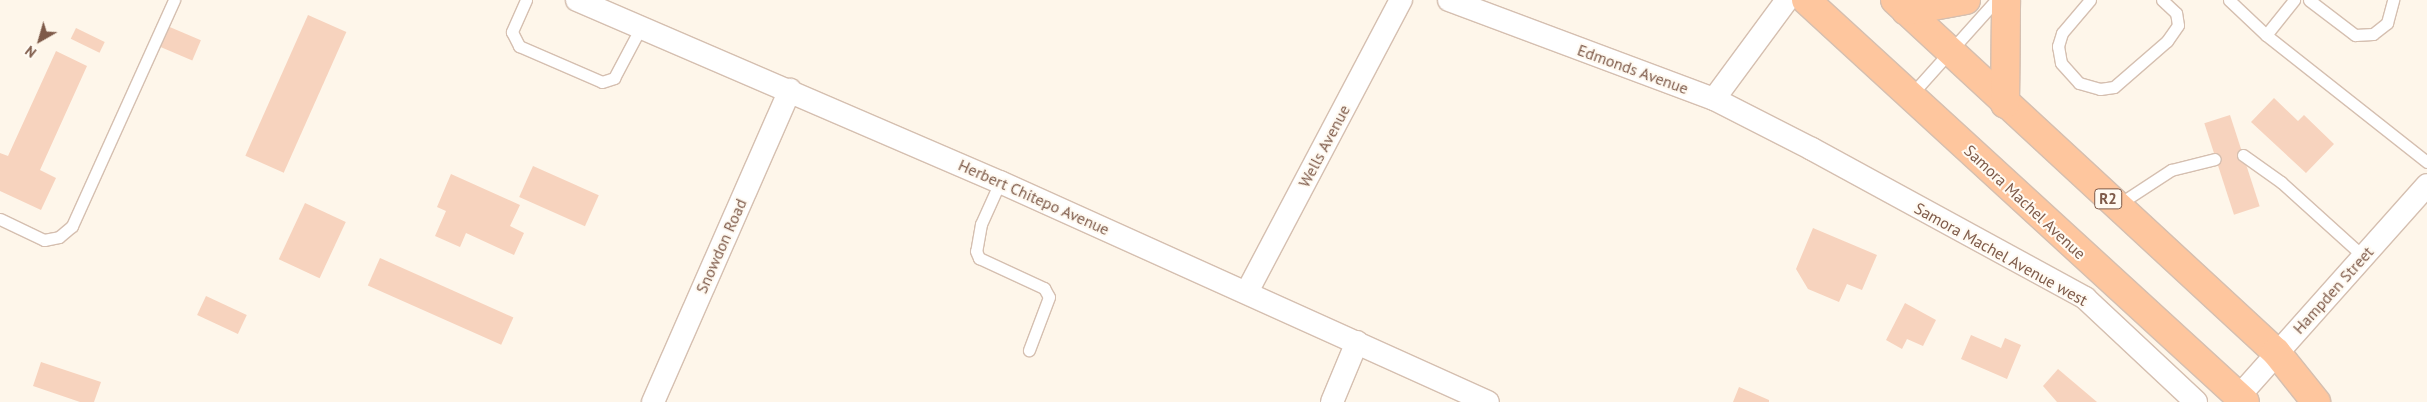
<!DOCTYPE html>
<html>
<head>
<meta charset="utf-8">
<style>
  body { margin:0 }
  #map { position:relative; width:2427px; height:402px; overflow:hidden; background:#fef6ea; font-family:"PT Sans",sans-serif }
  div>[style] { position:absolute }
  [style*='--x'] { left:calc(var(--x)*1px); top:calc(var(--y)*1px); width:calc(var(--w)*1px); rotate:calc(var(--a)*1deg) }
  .building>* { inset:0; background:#f7d3be; transform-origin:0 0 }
  .roads { filter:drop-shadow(1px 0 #d5bfb0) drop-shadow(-1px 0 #d5bfb0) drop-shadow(0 1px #d5bfb0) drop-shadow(0 -1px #d5bfb0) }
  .service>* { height:11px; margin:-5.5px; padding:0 5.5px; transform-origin:5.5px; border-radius:5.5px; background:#fff }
  .minor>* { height:22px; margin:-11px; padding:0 11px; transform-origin:11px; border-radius:11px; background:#fff }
  .trunk>* { height:28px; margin:-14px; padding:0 14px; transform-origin:14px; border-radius:14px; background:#fec69e }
  span { translate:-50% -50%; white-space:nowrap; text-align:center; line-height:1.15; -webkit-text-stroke:4px #fffaf2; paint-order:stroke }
  .shield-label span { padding:1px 4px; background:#fffaf2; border:1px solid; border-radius:4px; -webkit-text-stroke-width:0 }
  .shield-label { font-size:15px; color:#7e5a49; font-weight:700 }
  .street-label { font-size:16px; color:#7e5a49 }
  .north { position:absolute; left:15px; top:15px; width:50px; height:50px; -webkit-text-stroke:4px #fffaf2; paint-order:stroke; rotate:218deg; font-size:14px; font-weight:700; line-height:20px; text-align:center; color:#7e5a49 }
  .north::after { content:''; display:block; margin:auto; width:18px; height:22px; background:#7e5a49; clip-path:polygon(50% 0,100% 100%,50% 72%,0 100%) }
</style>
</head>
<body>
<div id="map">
  <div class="building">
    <div style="left:308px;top:15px;width:42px;height:154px;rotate:24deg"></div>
    <div style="left:165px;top:25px;width:39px;height:22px;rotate:23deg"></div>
    <div style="left:76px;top:28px;width:32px;height:12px;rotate:26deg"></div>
    <div style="clip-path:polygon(56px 51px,87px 66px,40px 170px,56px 178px,41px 210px,0 191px,0 153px,8px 156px)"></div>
    <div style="clip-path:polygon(2274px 98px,2298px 121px,2304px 115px,2334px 144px,2306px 173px,2251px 122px)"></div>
    <div style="left:2230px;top:115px;width:96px;height:27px;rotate:72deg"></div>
    <div style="left:533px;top:166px;width:72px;height:34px;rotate:24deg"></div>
    <div style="clip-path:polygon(451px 174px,520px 205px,510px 226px,524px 233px,514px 255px,466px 233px,460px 247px,435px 236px,446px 211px,437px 207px)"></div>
    <div style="left:305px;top:203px;width:45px;height:62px;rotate:25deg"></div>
    <div style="clip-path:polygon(1813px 228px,1877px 255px,1862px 290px,1847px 284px,1839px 302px,1808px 289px,1796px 269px)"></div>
    <div style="left:380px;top:258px;width:146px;height:30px;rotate:24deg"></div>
    <div style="left:206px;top:296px;width:45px;height:21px;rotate:25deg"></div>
    <div style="clip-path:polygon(1905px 303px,1936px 320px,1923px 346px,1907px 339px,1902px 349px,1886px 340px)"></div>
    <div style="clip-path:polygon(1971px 335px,2001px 348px,2005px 338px,2021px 345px,2007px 379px,1961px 359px)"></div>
    <div style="clip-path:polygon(41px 362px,101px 382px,94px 402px,80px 402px,33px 386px)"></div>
    <div style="clip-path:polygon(2058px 369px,2097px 402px,2057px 402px,2043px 386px)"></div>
    <div style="clip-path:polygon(1739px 387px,1769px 400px,1769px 402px,1733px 402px)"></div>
  </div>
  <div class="roads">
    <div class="service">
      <div style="--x:526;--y:0;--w:35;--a:114"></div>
      <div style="--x:512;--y:32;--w:16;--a:63"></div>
      <div style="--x:519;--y:46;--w:90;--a:23.4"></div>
      <div style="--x:602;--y:82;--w:13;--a:-18"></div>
      <div style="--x:614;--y:78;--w:58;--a:-62.1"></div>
      <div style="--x:2090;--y:0;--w:43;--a:130.3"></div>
      <div style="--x:2062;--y:33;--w:14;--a:107"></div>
      <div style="--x:2058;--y:46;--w:17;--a:80"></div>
      <div style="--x:2061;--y:63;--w:27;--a:48"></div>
      <div style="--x:2079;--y:83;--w:22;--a:16"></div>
      <div style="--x:2100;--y:89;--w:14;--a:-8"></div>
      <div style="--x:2114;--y:87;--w:70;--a:-41"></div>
      <div style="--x:2167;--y:41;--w:19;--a:-55"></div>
      <div style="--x:2178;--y:25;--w:12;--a:-99"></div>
      <div style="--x:2176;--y:13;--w:19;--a:-137"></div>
      <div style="--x:2229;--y:0;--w:51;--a:43.4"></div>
      <div style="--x:2266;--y:35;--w:205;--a:38.3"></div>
      <div style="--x:2309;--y:0;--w:58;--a:37.3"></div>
      <div style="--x:2355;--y:35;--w:18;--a:-3"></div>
      <div style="--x:2373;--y:34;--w:18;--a:-38"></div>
      <div style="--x:2387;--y:23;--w:24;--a:-75"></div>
      <div style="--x:2266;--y:35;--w:45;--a:-51.3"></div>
      <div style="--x:1910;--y:96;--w:129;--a:-48.1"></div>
      <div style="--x:2243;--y:155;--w:47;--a:35.4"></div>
      <div style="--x:2281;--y:182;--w:110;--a:42.1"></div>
      <div style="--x:1000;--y:182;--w:46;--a:114.3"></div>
      <div style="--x:981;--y:224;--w:27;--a:100"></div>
      <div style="--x:976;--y:251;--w:8;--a:67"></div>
      <div style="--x:979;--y:258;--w:72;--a:24.8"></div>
      <div style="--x:1044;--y:288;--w:10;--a:61"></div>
      <div style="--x:1049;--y:297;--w:57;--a:110.7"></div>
      <div style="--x:2116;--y:206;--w:66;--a:-33.2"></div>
      <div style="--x:2171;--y:170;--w:45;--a:-14"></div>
      <div style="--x:0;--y:219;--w:49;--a:25.5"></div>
      <div style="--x:44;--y:240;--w:15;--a:-11"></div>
      <div style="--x:59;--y:237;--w:17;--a:-40"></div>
      <div style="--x:72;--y:226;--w:248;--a:-65.7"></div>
    </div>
    <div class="minor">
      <div style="--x:577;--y:0;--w:460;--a:23.3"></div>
      <div style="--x:1000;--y:182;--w:535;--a:24.27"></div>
      <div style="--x:1449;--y:0;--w:283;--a:20.5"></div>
      <div style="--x:1714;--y:99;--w:110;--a:27"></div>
      <div style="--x:1812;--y:149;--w:311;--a:28.6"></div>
      <div style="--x:2085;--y:298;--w:152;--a:43.1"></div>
      <div style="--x:1714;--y:99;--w:123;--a:-53.6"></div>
      <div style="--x:1247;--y:292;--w:330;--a:-62.2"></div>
      <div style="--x:2240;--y:395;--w:281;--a:-48.3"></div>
      <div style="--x:653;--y:402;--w:341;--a:-66.3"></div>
      <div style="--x:1332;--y:402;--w:65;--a:-67.4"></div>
    </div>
    <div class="trunk">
      <div style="--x:1806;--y:0;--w:595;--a:42.48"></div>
      <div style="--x:1895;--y:0;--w:519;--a:42.73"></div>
      <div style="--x:2276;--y:352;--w:64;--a:51.3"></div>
      <div style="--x:1906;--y:11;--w:61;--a:-10.4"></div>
      <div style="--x:2005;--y:104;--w:104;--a:-89.4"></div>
    </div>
  </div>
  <div class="shield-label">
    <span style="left:2108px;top:199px">R2</span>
  </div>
  <div class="street-label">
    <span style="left:1633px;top:69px;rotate:20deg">Edmonds Avenue</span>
    <span style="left:1324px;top:146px;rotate:-62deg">Wells Avenue</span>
    <span style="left:1034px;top:197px;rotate:24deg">Herbert Chitepo Avenue</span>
    <span style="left:2025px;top:202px;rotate:43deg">Samora Machel Avenue</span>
    <span style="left:721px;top:246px;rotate:-66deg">Snowdon Road</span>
    <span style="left:2001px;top:254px;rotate:29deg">Samora Machel Avenue west</span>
    <span style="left:2333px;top:290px;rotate:-48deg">Hampden Street</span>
  </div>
  <div class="north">N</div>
</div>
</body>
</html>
